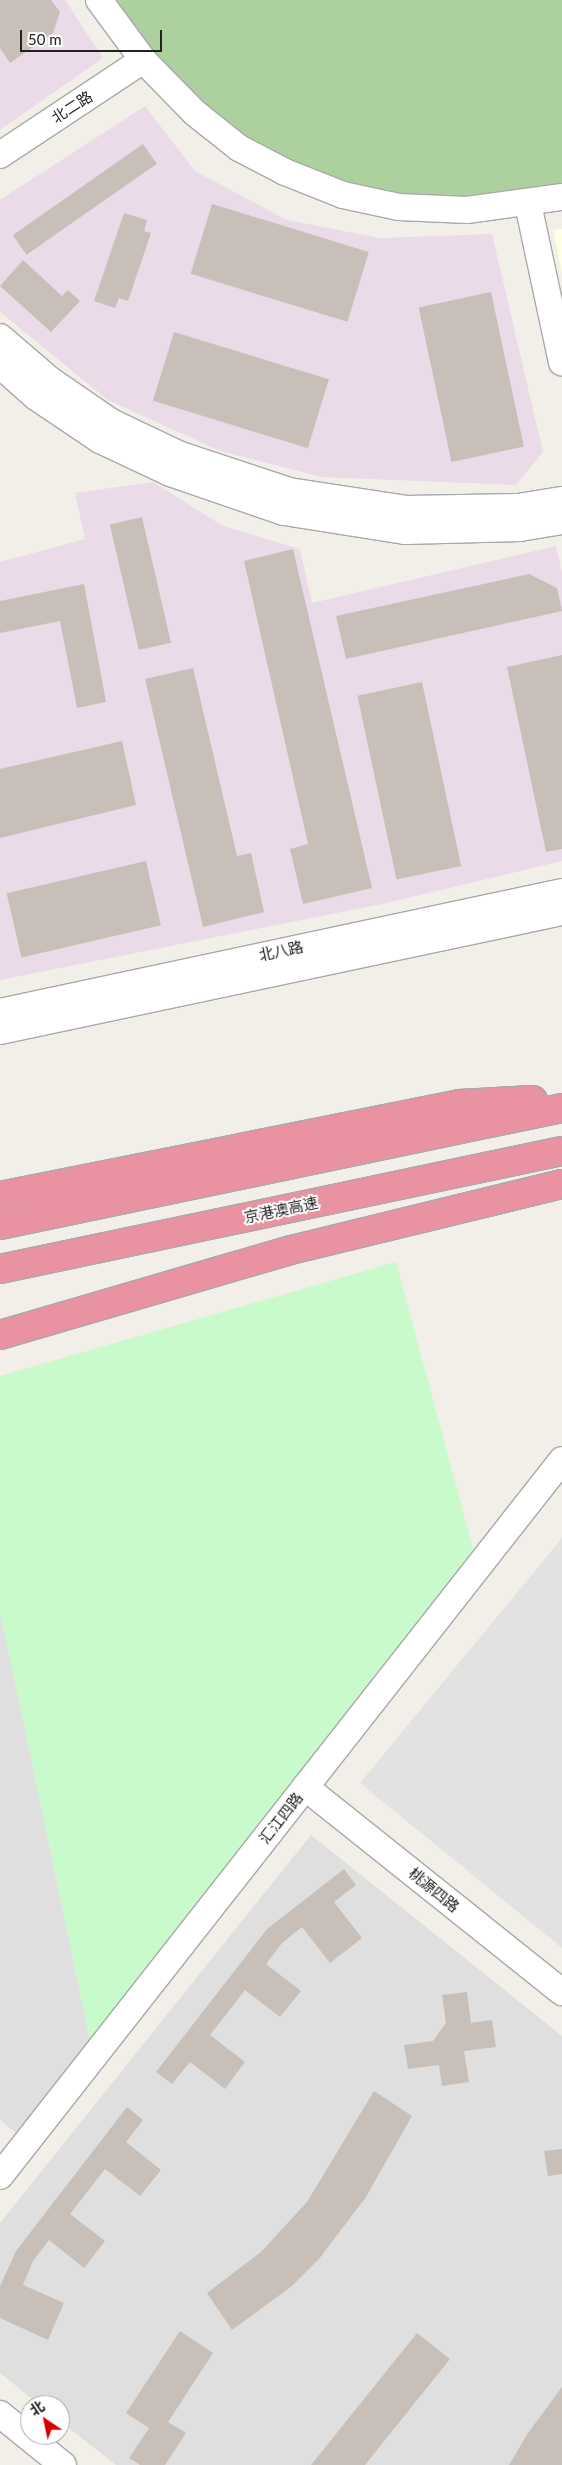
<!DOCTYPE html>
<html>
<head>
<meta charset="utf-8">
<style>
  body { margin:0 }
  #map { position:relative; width:562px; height:2465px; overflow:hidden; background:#f2efe9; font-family:Lato,"Noto Sans SC",sans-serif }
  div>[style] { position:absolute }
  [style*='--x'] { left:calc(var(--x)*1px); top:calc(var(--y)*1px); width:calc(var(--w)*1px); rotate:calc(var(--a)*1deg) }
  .residential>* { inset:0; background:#e0dfdf }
  .industrial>* { inset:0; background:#ebdbe8 }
  .education>* { inset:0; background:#ffffe5 }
  .forest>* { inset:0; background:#add19e }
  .park>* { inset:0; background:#c8facc }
  .parking>* { inset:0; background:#e2e2e2 }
  .building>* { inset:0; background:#c7bfb8; transform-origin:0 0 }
  .roads { filter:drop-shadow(1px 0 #a9a9a9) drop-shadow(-1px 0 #a9a9a9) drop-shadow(0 1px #a9a9a9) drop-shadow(0 -1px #a9a9a9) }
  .minor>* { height:26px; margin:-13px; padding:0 13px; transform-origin:13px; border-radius:13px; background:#fff }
  .highway>* { height:28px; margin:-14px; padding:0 14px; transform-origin:14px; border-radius:14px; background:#e892a2 }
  span { translate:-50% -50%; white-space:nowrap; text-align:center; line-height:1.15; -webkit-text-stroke:4px #fff; paint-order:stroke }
  .street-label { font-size:15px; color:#222 }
  .north { position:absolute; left:20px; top:2395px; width:50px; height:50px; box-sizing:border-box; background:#fff; border:1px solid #a7a7a7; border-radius:50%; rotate:326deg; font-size:14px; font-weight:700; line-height:20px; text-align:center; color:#222 }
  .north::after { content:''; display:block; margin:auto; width:18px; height:22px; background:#d40000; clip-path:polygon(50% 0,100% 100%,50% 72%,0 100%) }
  .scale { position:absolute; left:20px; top:30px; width:142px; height:22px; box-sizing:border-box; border:2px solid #222; border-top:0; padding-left:6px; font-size:15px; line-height:18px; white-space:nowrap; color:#222; -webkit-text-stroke:4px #fff; paint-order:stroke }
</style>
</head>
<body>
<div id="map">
  <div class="residential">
    <div style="clip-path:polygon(0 1610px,90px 2040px,16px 2133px,0 2120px)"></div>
    <div style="clip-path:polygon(311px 1835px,562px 2036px,562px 2465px,116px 2465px,60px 2421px,60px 2405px,40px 2405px,0 2373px,0 2223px)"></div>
  </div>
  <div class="industrial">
    <div style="clip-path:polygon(0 0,65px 0,103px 58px,0 130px)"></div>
    <div style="clip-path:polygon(145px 106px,195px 171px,287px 220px,380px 238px,492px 234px,543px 452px,516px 485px,322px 477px,220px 451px,108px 400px,0 312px,0 200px)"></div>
    <div style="clip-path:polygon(153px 482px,223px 526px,300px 549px,312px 603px,556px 546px,562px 573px,562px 861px,382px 904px,0 980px,0 562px,85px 539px,75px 493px)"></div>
  </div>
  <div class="education">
    <div style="clip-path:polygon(562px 229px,562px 274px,553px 230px)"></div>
  </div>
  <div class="forest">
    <div style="clip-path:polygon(101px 0,562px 0,562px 197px,399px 207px,239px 148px)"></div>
  </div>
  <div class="park">
    <div style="clip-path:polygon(396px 1262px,475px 1556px,90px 2040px,0 1610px,0 1376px)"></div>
  </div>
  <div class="parking">
    <div style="clip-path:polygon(562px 1538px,562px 1948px,360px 1783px)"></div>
  </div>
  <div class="building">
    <div style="clip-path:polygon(0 0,51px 0,60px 12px,53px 33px,10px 63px,0 48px)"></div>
    <div style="left:143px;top:144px;width:24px;height:159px;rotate:55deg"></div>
    <div style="left:212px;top:204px;width:164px;height:73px;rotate:17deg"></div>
    <div style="clip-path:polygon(124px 213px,147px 220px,144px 231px,151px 233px,128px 301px,119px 298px,115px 308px,94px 301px)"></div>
    <div style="clip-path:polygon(23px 260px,62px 296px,68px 290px,80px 301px,51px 332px,0 286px)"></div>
    <div style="left:491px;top:292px;width:158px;height:74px;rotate:78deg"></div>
    <div style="left:174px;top:332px;width:162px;height:72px;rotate:17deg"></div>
    <div style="left:142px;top:517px;width:129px;height:33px;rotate:77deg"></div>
    <div style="clip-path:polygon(293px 549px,372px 888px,303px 904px,290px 849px,308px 844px,244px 561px)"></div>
    <div style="clip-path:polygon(529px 574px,557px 588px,562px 611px,346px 659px,336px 616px)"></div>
    <div style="clip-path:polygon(84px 584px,106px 702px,77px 708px,60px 621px,0 633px,0 601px)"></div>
    <div style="clip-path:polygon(562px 655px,562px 849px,546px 852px,507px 667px)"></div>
    <div style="clip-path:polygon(193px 668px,237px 856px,251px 853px,264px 912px,203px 927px,145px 679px)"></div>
    <div style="left:422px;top:682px;width:188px;height:66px;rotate:78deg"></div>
    <div style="clip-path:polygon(122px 741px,136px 805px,0 838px,0 769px)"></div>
    <div style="left:146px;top:861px;width:66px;height:143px;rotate:77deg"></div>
    <div style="clip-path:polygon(344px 1869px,356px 1885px,334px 1902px,362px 1938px,330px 1963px,302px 1927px,282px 1943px,266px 1964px,301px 1991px,280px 2017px,245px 1990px,210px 2035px,245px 2062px,225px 2089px,190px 2062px,172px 2084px,156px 2072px,267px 1929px)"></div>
    <div style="clip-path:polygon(467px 1992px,471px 2023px,492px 2020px,496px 2047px,464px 2051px,469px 2082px,442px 2086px,439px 2065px,408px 2069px,404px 2045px,433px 2041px,446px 2023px,442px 1995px)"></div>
    <div style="clip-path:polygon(374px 2091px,412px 2116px,366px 2197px,319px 2259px,292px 2286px,232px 2330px,207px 2293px,261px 2252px,307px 2202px)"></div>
    <div style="clip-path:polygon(127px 2107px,143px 2120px,126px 2142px,161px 2170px,140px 2196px,105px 2169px,70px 2214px,105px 2241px,84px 2268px,49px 2240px,33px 2261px,23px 2285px,64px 2303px,48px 2340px,0 2318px,0 2286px,16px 2251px)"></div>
    <div style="clip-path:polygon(562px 2149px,562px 2174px,548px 2176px,544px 2151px)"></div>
    <div style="clip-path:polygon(180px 2331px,213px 2353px,168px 2422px,186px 2433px,165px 2465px,140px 2465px,129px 2458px,149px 2428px,126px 2413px)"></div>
    <div style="clip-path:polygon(417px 2333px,450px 2359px,365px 2465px,311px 2465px)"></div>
    <div style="clip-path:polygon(562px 2387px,562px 2465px,509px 2465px,528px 2433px)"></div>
  </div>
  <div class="roads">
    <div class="minor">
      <div style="--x:99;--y:0;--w:74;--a:53.7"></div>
      <div style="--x:143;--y:60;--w:74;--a:45.5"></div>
      <div style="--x:195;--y:113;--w:56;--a:38.5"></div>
      <div style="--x:239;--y:148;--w:52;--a:27.6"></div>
      <div style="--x:285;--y:172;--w:62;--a:21.6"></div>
      <div style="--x:343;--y:195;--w:57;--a:12.1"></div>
      <div style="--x:399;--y:207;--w:68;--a:2.5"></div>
      <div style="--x:467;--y:210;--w:96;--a:-7.8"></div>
      <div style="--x:0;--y:155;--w:172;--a:-33.6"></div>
      <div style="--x:528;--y:204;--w:162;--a:77.9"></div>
      <div style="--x:0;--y:337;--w:66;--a:40.7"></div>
      <div style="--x:50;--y:380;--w:74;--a:34.5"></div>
      <div style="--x:111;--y:422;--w:74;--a:25.5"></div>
      <div style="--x:178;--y:454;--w:117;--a:18.4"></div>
      <div style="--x:289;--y:491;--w:118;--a:8.7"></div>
      <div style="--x:406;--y:509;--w:112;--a:-1"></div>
      <div style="--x:518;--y:507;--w:45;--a:-9"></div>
      <div style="--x:0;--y:365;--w:48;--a:41.6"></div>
      <div style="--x:36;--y:397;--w:77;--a:33.9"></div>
      <div style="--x:100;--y:440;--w:77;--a:25.2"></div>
      <div style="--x:170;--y:473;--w:120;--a:18.9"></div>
      <div style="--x:284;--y:512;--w:122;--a:8.9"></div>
      <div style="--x:405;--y:531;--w:115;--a:-1.5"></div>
      <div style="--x:520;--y:528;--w:43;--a:-9.5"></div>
      <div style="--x:0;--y:1012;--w:575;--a:-12.05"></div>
      <div style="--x:0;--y:1031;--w:574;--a:-11.96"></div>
      <div style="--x:305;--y:1787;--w:329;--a:38.6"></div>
      <div style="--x:0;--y:2176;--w:910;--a:-51.87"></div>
      <div style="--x:0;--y:2414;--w:81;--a:39"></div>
    </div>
    <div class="highway">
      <div style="--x:0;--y:1196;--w:468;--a:-11.3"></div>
      <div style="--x:459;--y:1104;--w:74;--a:-3.1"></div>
      <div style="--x:0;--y:1225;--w:574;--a:-11.76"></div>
      <div style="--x:0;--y:1269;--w:574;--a:-11.86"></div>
      <div style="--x:0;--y:1335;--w:303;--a:-16.3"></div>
      <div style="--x:291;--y:1250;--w:279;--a:-13.7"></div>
    </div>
  </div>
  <div class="street-label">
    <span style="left:72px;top:107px;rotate:-33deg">北二路</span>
    <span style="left:281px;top:951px;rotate:-12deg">北八路</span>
    <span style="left:281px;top:1210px;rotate:-12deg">京港澳高速</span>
    <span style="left:281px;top:1818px;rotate:-52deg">汇江四路</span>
    <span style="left:434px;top:1890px;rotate:39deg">桃源四路</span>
  </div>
  <div class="north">北</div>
  <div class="scale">50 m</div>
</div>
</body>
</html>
